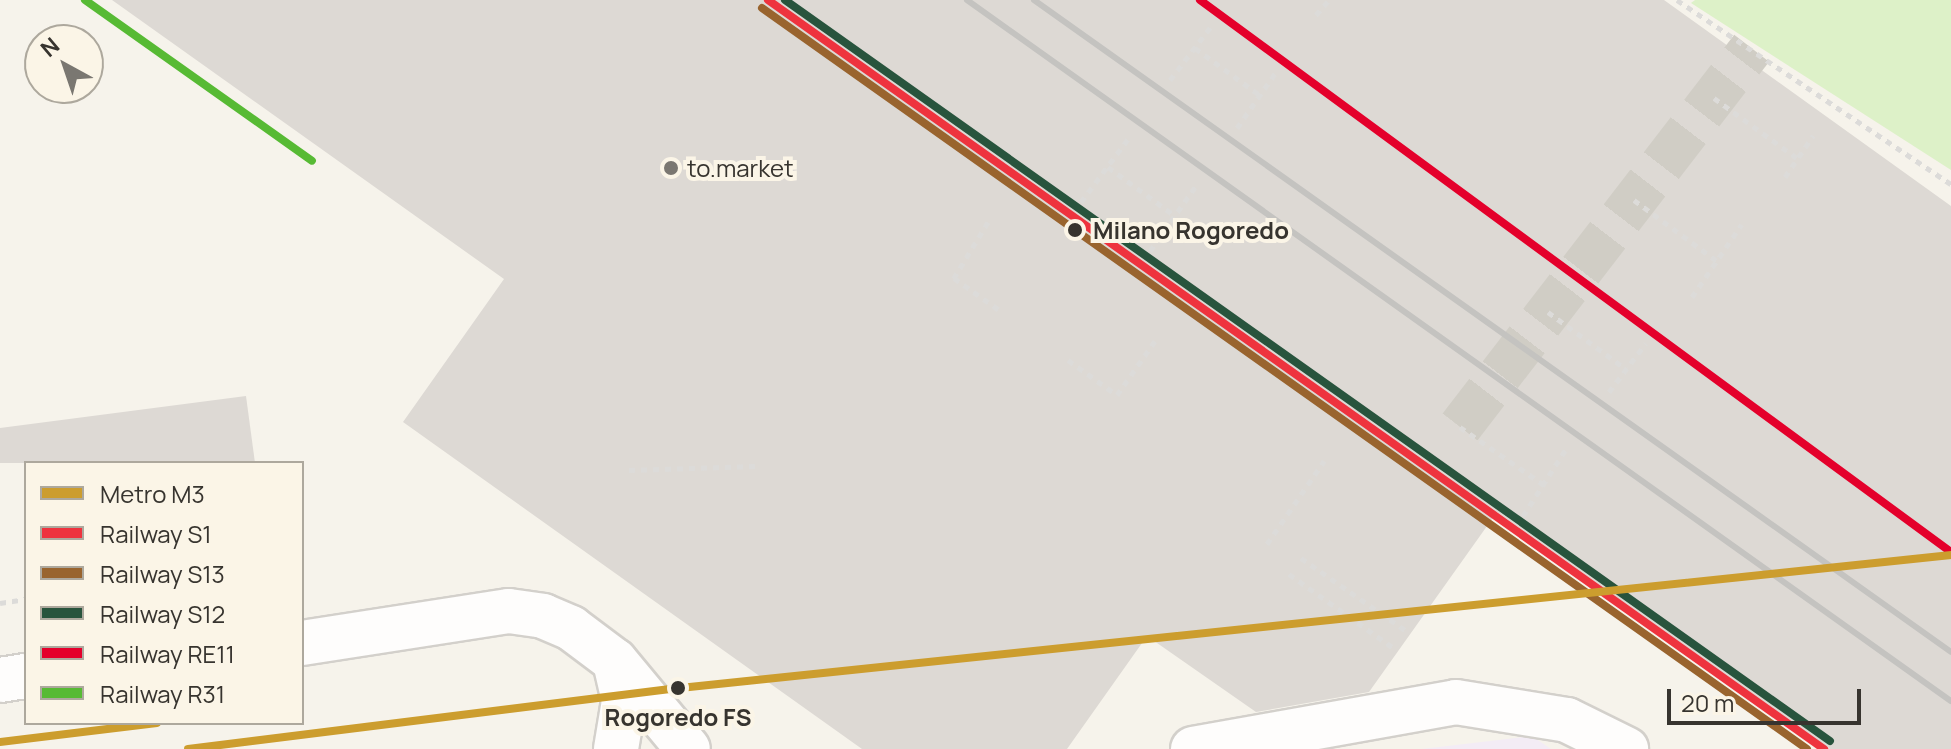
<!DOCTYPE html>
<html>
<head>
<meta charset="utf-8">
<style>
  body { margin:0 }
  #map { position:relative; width:1951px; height:749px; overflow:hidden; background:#f6f3eb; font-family:Manrope,sans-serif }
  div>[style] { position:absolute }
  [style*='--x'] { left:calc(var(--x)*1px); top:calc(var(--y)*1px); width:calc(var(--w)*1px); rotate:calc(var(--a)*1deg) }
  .industrial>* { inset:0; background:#f3ecf5 }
  .green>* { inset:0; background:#ddf1c8 }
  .building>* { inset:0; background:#ddd9d4 }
  .street-tunnel>* { height:44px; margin-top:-22px; transform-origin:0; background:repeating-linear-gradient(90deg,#d0cdc5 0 44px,transparent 0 66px) }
  .path>* { height:5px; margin-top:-2.5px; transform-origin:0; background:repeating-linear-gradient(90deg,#dcdbd9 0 6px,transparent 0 12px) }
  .roads { filter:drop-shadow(2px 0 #d3d0cb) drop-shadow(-2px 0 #d3d0cb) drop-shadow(0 2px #d3d0cb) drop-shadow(0 -2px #d3d0cb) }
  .street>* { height:44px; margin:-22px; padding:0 22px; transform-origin:22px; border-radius:22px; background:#fefdfc }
  .rail>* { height:6px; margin:-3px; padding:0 3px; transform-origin:3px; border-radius:3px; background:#c4c3c0 }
  .rail-1>* { height:8px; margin:-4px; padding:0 4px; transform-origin:4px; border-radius:4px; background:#ee333e }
  .rail-2>* { height:8px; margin:-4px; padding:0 4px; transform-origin:4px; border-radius:4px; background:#99642e }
  .rail-3>* { height:8px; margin:-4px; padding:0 4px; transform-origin:4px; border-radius:4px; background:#28543d }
  .rail-4>* { height:8px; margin:-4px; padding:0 4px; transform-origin:4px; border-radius:4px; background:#e4002b }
  .rail-5>* { height:8px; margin:-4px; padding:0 4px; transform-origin:4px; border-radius:4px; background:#57ba34 }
  .metro-1>* { height:8px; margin:-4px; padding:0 4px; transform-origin:4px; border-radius:4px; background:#cc9d2e }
  .dots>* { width:22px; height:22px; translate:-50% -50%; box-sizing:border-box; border:4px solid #fbf5e7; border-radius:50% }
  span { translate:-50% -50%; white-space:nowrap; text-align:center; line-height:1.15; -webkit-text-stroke:8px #fbf5e7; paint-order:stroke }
  .poi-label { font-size:24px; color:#37342f }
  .left { translate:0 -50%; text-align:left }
  .stop-label { font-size:24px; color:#37342f; font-weight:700 }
  .legend { position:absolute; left:24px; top:461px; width:280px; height:264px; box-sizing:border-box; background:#fbf5e7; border:2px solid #ada89d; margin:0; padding:10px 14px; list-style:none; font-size:24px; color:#37342f }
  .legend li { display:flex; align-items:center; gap:16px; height:40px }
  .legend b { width:40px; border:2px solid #ada89d }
  .north { position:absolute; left:24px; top:24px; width:80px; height:80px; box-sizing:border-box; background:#fbf5e7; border:2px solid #ada89d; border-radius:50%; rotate:320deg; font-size:22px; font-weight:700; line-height:32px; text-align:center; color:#37342f }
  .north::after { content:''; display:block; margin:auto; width:28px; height:36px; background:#7a7771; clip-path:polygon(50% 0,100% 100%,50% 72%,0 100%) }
  .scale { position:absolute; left:1667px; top:689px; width:194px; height:36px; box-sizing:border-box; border:4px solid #37342f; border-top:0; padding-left:10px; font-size:24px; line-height:28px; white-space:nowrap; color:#37342f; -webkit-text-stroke:6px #fbf5e7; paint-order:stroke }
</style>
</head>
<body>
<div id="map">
  <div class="industrial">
    <div style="clip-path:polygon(1532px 736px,1551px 749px,1422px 749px)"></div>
  </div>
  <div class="green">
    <div style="clip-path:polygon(1695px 0,1951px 0,1951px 170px,1691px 3px)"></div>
  </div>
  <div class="building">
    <div style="clip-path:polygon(112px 0,1664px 0,1951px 206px,1951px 749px,1830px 749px,1497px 512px,1369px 692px,1256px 712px,1147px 636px,1067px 749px,862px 749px,403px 422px,504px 279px)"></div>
    <div style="clip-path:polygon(246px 396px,255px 463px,0 463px,0 428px)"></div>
  </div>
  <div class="street-tunnel">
    <div style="--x:1460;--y:427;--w:478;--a:-52.4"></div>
  </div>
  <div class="path">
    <div style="--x:1677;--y:0;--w:330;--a:33.9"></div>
    <div style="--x:1316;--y:15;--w:20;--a:-49"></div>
    <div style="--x:1195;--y:48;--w:82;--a:36"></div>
    <div style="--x:1170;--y:80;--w:69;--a:-52.6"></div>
    <div style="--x:1714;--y:98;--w:102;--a:35.9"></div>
    <div style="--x:1237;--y:128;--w:68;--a:-55.1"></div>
    <div style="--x:1108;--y:167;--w:82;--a:36"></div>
    <div style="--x:1785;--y:177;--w:50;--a:-55.7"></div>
    <div style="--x:1634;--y:200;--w:103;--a:36.3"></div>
    <div style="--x:1081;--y:202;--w:84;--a:-53.3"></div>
    <div style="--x:988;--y:222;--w:66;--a:121.3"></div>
    <div style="--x:954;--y:278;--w:59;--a:35.3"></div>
    <div style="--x:1150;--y:251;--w:83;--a:-54.8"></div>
    <div style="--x:1692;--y:297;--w:88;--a:-55.6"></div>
    <div style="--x:1548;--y:312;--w:97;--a:36.2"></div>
    <div style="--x:1068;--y:360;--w:60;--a:35.5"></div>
    <div style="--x:1117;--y:395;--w:66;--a:-54.9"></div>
    <div style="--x:1609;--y:392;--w:61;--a:-52.9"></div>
    <div style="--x:1460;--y:427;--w:102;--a:34.6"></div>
    <div style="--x:629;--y:470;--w:127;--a:-1.8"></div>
    <div style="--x:1523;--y:516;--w:83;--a:-57.3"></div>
    <div style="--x:1267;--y:544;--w:101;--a:-55.5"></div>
    <div style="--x:1301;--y:558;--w:130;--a:34.7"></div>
    <div style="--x:1289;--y:574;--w:130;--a:35.3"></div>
    <div style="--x:0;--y:603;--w:26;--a:-9"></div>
  </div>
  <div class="roads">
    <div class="street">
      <div style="--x:302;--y:643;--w:209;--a:-8.8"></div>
      <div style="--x:509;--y:611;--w:34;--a:8"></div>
      <div style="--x:543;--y:616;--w:30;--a:23"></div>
      <div style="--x:571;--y:628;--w:55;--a:36.9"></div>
      <div style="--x:615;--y:661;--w:114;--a:50.3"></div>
      <div style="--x:616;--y:666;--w:36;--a:77"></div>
      <div style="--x:624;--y:701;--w:49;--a:99.5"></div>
      <div style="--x:0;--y:680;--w:26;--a:-9"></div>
      <div style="--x:1193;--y:749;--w:267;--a:-10.1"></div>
      <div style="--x:1456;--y:702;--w:112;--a:9.2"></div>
      <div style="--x:1567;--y:720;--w:66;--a:26.2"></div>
    </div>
  </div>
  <div class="rail">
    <div style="--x:967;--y:0;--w:1208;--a:35.47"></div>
    <div style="--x:1034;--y:0;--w:1125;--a:35.41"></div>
  </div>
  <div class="rail-1">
    <div style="--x:768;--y:0;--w:1295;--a:35.35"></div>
  </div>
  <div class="rail-2">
    <div style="--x:762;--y:8;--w:1281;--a:35.34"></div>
  </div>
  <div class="rail-3">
    <div style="--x:785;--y:0;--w:1281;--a:35.34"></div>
  </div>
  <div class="rail-4">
    <div style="--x:1200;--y:0;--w:932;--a:36.32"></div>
  </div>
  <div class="rail-5">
    <div style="--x:85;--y:0;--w:278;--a:35.3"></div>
  </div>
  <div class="metro-1">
    <div style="--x:0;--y:742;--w:158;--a:-6.9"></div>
    <div style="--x:188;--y:749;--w:496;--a:-7.1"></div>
    <div style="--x:680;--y:688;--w:1278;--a:-5.97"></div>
  </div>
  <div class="dots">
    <div style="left:671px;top:168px;background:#7a7771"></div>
    <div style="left:1075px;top:230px;background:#37342f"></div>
    <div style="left:678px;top:688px;background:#37342f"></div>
  </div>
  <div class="poi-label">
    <span class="left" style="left:687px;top:168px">to.market</span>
  </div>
  <div class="stop-label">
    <span class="left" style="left:1093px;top:230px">Milano Rogoredo</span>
    <span style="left:678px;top:717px">Rogoredo FS</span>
  </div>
  <ul class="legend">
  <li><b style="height:10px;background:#cc9d2e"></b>Metro M3</li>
  <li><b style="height:10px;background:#ee333e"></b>Railway S1</li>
  <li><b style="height:10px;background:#99642e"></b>Railway S13</li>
  <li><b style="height:10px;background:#28543d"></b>Railway S12</li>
  <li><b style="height:10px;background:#e4002b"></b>Railway RE11</li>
  <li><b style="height:10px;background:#57ba34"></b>Railway R31</li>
  </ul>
  <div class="north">N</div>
  <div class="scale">20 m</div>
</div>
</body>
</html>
